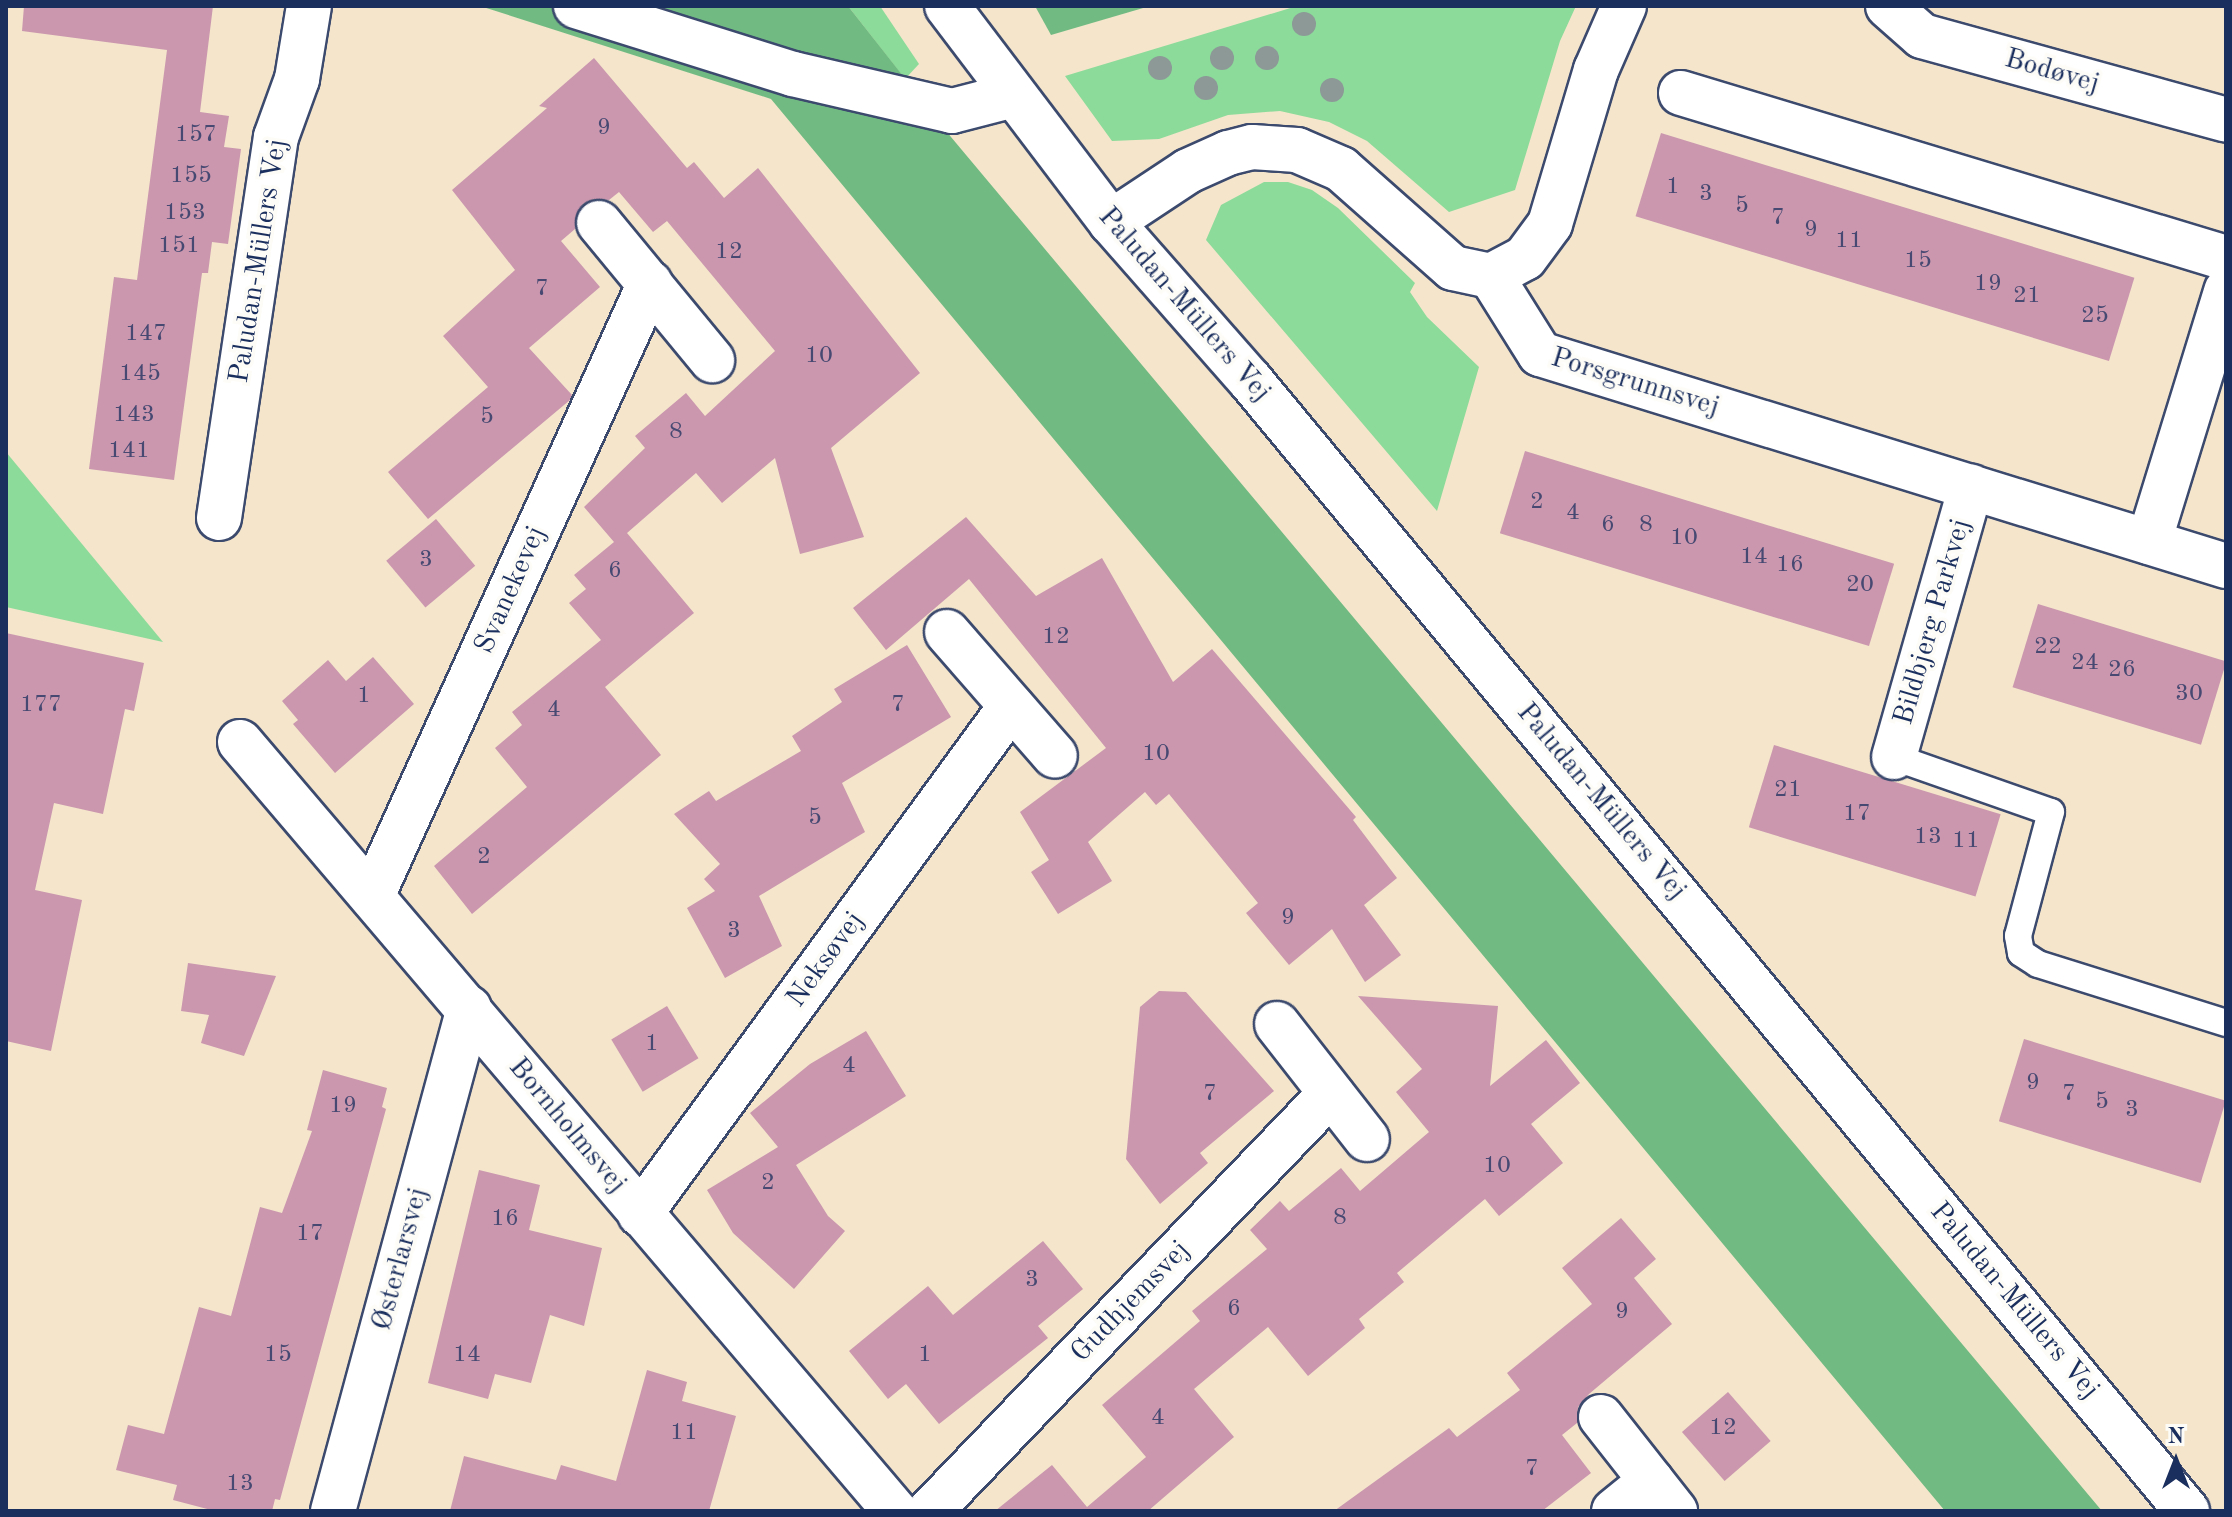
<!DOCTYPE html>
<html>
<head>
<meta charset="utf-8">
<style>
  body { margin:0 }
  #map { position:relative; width:2232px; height:1517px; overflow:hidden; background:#f4e5cb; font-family:"Old Standard TT",serif }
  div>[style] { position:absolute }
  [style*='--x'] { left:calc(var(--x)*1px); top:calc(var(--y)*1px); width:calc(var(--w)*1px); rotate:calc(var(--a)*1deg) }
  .green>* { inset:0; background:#8cdb9a }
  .forest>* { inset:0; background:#71bb82 }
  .building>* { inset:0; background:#ca97ae; transform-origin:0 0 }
  .roads { filter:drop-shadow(2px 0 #3c4a6e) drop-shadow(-2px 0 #3c4a6e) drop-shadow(0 2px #3c4a6e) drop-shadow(0 -2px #3c4a6e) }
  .service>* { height:26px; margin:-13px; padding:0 13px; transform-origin:13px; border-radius:13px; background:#fff }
  .minor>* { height:44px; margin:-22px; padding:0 22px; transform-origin:22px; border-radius:22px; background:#fff }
  .tertiary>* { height:44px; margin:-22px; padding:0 22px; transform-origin:22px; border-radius:22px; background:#fff }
  .trees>* { width:24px; height:24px; margin:-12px; border-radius:50%; background:#8c9997 }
  span { translate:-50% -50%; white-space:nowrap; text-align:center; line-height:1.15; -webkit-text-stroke:7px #fdfcf7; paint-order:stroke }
  .number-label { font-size:24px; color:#474972 }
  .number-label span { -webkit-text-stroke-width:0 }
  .street-label { font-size:28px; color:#1b2f5e }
  .frame { position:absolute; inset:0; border:8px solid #1b2f5e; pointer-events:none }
  .north { position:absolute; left:2136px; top:1421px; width:80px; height:80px; -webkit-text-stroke:6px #fdfcf7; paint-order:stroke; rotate:0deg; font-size:22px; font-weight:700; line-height:32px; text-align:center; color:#1b2f5e }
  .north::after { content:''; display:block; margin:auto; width:28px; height:36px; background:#1b2f5e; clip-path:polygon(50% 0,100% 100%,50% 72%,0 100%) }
</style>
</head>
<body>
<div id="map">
  <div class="green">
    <div style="clip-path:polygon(848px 6px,880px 6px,919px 64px,905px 79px)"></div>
    <div style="clip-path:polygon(1297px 6px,1576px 6px,1560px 41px,1515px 190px,1449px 212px,1367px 141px,1329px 122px,1280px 111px,1228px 115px,1159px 139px,1112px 141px,1065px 76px)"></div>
    <div style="clip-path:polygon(1264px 182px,1288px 182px,1312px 190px,1338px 208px,1415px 283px,1410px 292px,1427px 317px,1479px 367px,1437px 511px,1206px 240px,1221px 205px)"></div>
    <div style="clip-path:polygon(6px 452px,163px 642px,6px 607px)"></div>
  </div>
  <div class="forest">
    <div style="clip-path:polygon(480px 6px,848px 6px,951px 137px,2102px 1511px,1945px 1511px,771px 99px)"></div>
    <div style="clip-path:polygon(1035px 6px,1150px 6px,1051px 35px)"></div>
  </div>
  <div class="building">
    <div style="clip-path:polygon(24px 6px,213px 6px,200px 112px,229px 116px,224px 147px,241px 149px,228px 244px,212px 242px,208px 273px,202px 273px,174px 480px,89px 469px,114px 277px,137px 280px,167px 50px,22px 31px)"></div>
    <div style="clip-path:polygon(594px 58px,687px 168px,694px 162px,724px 198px,758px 168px,920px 373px,831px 448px,864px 537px,800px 554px,775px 458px,722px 503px,696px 473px,627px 533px,694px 613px,605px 687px,661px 755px,472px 914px,434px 866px,527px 787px,495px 748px,522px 725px,512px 712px,601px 640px,569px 603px,586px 589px,574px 575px,614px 542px,584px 507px,645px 448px,635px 436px,686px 393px,705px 416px,775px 351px,667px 221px,653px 232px,619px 192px,609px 200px,594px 199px,583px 204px,575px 229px,561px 241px,600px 287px,529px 348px,572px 395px,570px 400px,428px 519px,388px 472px,488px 387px,443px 336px,515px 270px,452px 190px,547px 108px,539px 106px)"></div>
    <div style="left:1661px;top:133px;width:495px;height:87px;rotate:17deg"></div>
    <div style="left:1525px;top:451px;width:386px;height:86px;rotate:17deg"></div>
    <div style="clip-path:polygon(966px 517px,1036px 596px,1102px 558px,1173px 682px,1212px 649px,1356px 817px,1353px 820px,1397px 878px,1364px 905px,1401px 955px,1365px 982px,1332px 929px,1289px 965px,1246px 913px,1258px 903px,1169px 794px,1156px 805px,1145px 792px,1088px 842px,1112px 881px,1058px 914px,1031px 872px,1049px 860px,1020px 812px,1106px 748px,969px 579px,886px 650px,853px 608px)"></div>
    <div style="left:436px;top:519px;width:61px;height:65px;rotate:50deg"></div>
    <div style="left:2038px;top:604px;width:197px;height:87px;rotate:17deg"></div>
    <div style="clip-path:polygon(6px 633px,144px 663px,134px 711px,125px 709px,103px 814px,54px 803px,35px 890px,82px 900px,51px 1051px,6px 1041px)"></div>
    <div style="clip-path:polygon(907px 645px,951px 717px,842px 783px,865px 832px,759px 896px,782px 946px,725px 978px,687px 908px,715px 891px,704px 879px,720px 864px,674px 814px,709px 791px,716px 801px,801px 751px,792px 736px,842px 702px,834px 689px)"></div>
    <div style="clip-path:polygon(373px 657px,414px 704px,335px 773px,293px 724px,298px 720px,282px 701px,328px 660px,346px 681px)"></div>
    <div style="left:1774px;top:745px;width:237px;height:86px;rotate:17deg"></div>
    <div style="clip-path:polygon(188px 963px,276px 976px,244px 1056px,201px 1043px,209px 1015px,181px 1011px)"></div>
    <div style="clip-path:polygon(1159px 991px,1186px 992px,1274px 1091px,1200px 1153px,1208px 1163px,1160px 1204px,1126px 1159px,1140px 1007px)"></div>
    <div style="clip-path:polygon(1358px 996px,1498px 1006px,1490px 1086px,1546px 1040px,1580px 1083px,1531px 1124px,1563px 1163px,1499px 1216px,1485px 1199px,1397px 1273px,1404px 1282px,1359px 1319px,1365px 1328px,1308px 1376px,1268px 1327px,1194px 1389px,1234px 1437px,1148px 1511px,995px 1511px,1052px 1465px,1087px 1507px,1146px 1457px,1102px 1405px,1200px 1321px,1192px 1311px,1267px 1249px,1250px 1230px,1280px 1201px,1289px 1211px,1341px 1168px,1360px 1191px,1429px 1132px,1396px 1092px,1422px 1069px)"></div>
    <div style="left:667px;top:1006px;width:61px;height:65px;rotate:59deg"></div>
    <div style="clip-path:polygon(866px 1031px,906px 1096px,796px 1165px,828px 1216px,845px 1231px,794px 1289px,733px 1233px,707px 1190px,778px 1147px,750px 1113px,810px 1064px)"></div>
    <div style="left:2024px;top:1039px;width:211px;height:86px;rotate:17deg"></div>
    <div style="clip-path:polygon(323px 1070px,387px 1088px,382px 1107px,386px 1109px,280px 1500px,275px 1499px,272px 1511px,215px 1511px,173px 1500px,177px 1485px,116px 1470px,128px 1425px,164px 1434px,199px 1307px,231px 1316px,260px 1207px,282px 1213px,312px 1131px,307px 1130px)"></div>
    <div style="clip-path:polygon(479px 1170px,540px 1185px,529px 1230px,602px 1248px,584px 1326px,550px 1315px,531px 1383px,495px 1374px,488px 1399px,428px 1383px)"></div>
    <div style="clip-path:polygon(1621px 1218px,1656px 1259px,1634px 1278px,1672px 1324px,1589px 1394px,1578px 1407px,1577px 1423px,1562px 1435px,1591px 1473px,1542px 1511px,1334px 1511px,1449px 1428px,1457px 1437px,1520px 1390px,1507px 1373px,1592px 1304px,1562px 1268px)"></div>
    <div style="clip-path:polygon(1043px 1241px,1083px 1289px,1038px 1326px,1048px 1338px,939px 1424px,906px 1384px,888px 1399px,849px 1351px,928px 1286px,953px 1315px)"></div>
    <div style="clip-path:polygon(647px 1370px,687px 1382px,682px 1401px,736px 1416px,709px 1511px,450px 1511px,464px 1456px,556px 1480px,561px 1465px,616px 1481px)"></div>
    <div style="left:1728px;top:1392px;width:65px;height:61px;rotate:49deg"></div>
  </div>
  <div class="roads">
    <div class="service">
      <div style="--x:1894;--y:757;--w:166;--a:19.3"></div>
      <div style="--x:2051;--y:812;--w:128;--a:104.9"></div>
      <div style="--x:2018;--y:936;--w:17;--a:80"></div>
      <div style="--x:2021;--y:953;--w:20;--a:33"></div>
      <div style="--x:2038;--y:964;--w:197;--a:17.4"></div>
    </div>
    <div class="minor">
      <div style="--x:576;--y:6;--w:227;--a:17.4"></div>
      <div style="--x:793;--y:74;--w:163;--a:13.1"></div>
      <div style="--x:952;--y:111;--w:60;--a:-14.5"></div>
      <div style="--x:1888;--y:6;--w:45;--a:41.4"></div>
      <div style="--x:1922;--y:36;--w:315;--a:15.4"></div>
      <div style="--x:1681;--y:93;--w:569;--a:16.84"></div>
      <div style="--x:1111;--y:222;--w:92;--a:-33.5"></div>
      <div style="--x:1188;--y:171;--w:44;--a:-24.2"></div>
      <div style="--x:1228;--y:153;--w:25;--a:-14"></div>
      <div style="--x:1252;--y:147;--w:45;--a:3.8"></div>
      <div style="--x:1297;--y:150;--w:48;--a:23.4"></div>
      <div style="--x:1341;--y:169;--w:149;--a:41.5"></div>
      <div style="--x:1453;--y:268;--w:39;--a:12"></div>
      <div style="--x:1491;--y:276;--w:92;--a:57.9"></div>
      <div style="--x:1540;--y:354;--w:718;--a:17.17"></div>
      <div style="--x:599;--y:223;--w:178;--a:50.5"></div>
      <div style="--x:1491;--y:276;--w:38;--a:-28"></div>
      <div style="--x:1525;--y:258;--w:42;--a:-53.7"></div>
      <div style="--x:1550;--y:224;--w:161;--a:-73.4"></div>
      <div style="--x:1596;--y:70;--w:70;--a:-66.4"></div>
      <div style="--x:219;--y:518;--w:385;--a:-81.5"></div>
      <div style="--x:276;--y:137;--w:62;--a:-70.1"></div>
      <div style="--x:297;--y:79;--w:74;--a:-80.7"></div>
      <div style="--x:2149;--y:542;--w:263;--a:-72.9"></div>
      <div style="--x:947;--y:632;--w:164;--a:48.9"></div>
      <div style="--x:240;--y:742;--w:1010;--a:49.58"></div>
      <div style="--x:1894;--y:757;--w:281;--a:-74.1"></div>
      <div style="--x:372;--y:896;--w:673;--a:-65.61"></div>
      <div style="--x:1277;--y:1024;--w:146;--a:52"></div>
      <div style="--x:640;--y:1214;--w:629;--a:-53.86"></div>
      <div style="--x:1601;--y:1417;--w:120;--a:51.8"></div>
      <div style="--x:333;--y:1511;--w:521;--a:-74.87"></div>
      <div style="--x:930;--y:1511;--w:579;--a:-46.19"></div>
      <div style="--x:1614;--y:1511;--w:48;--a:-39"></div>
    </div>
    <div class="tertiary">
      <div style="--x:947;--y:6;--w:271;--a:52.8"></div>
      <div style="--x:1111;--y:222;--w:210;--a:48.7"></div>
      <div style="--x:1250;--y:380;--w:1469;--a:50.36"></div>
    </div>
  </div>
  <div class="trees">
    <div style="left:1304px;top:24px"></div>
    <div style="left:1222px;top:58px"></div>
    <div style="left:1267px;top:58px"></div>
    <div style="left:1160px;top:68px"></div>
    <div style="left:1206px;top:88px"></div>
    <div style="left:1332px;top:90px"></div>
  </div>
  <div class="number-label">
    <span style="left:604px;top:129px">9</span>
    <span style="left:196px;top:136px">157</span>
    <span style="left:191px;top:177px">155</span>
    <span style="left:1673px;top:188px">1</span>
    <span style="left:1706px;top:195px">3</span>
    <span style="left:1742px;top:207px">5</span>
    <span style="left:185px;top:214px">153</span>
    <span style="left:1778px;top:219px">7</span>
    <span style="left:1811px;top:231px">9</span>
    <span style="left:1849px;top:242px">11</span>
    <span style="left:179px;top:247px">151</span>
    <span style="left:729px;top:253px">12</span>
    <span style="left:1918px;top:262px">15</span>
    <span style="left:1988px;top:285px">19</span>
    <span style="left:542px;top:290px">7</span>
    <span style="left:2027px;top:297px">21</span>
    <span style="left:2095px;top:317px">25</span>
    <span style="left:146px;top:335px">147</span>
    <span style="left:819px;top:357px">10</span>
    <span style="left:140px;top:375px">145</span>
    <span style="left:134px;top:416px">143</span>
    <span style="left:487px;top:418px">5</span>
    <span style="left:676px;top:433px">8</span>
    <span style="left:129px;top:452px">141</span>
    <span style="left:1537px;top:503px">2</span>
    <span style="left:1573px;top:514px">4</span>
    <span style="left:1608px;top:526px">6</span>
    <span style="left:1646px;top:526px">8</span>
    <span style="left:1684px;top:539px">10</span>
    <span style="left:1754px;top:558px">14</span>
    <span style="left:426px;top:561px">3</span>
    <span style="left:1790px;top:566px">16</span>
    <span style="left:615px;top:572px">6</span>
    <span style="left:1860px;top:586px">20</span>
    <span style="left:1056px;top:638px">12</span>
    <span style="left:2048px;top:648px">22</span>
    <span style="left:2085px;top:664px">24</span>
    <span style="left:2122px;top:671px">26</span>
    <span style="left:2189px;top:695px">30</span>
    <span style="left:364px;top:697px">1</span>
    <span style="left:41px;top:706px">177</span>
    <span style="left:898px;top:706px">7</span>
    <span style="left:554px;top:711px">4</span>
    <span style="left:1156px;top:755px">10</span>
    <span style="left:1788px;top:791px">21</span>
    <span style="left:1857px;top:815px">17</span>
    <span style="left:815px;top:819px">5</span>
    <span style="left:1928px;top:838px">13</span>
    <span style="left:1966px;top:842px">11</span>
    <span style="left:484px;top:858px">2</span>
    <span style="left:1288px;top:919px">9</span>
    <span style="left:734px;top:932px">3</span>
    <span style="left:652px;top:1045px">1</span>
    <span style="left:849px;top:1067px">4</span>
    <span style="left:2033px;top:1084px">9</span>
    <span style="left:1210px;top:1095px">7</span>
    <span style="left:2069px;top:1095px">7</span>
    <span style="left:2102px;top:1103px">5</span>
    <span style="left:343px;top:1107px">19</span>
    <span style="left:2132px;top:1111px">3</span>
    <span style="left:1497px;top:1167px">10</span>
    <span style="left:768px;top:1184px">2</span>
    <span style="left:1340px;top:1219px">8</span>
    <span style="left:505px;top:1220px">16</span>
    <span style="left:310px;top:1235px">17</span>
    <span style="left:1032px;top:1281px">3</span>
    <span style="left:1234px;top:1310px">6</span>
    <span style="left:1622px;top:1313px">9</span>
    <span style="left:278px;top:1356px">15</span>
    <span style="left:467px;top:1356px">14</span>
    <span style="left:925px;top:1356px">1</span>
    <span style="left:1158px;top:1419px">4</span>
    <span style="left:1723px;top:1429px">12</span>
    <span style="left:684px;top:1434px">11</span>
    <span style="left:1532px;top:1470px">7</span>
    <span style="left:240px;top:1485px">13</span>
  </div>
  <div class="street-label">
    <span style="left:2052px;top:72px;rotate:16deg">Bodøvej</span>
    <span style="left:259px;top:261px;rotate:-81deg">Paludan-Müllers Vej</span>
    <span style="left:1184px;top:305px;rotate:49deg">Paludan-Müllers Vej</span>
    <span style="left:1635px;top:383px;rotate:17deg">Porsgrunnsvej</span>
    <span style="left:511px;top:590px;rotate:-66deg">Svanekevej</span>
    <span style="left:1933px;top:622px;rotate:-74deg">Bildbjerg Parkvej</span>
    <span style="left:1601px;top:802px;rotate:50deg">Paludan-Müllers Vej</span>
    <span style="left:826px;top:960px;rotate:-54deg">Neksøvej</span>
    <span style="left:567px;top:1126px;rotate:50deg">Bornholmsvej</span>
    <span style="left:401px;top:1259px;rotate:-75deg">Østerlarsvej</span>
    <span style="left:2014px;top:1301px;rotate:50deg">Paludan-Müllers Vej</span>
    <span style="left:1131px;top:1302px;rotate:-46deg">Gudhjemsvej</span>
  </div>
  <div class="frame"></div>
  <div class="north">N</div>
</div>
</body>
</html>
